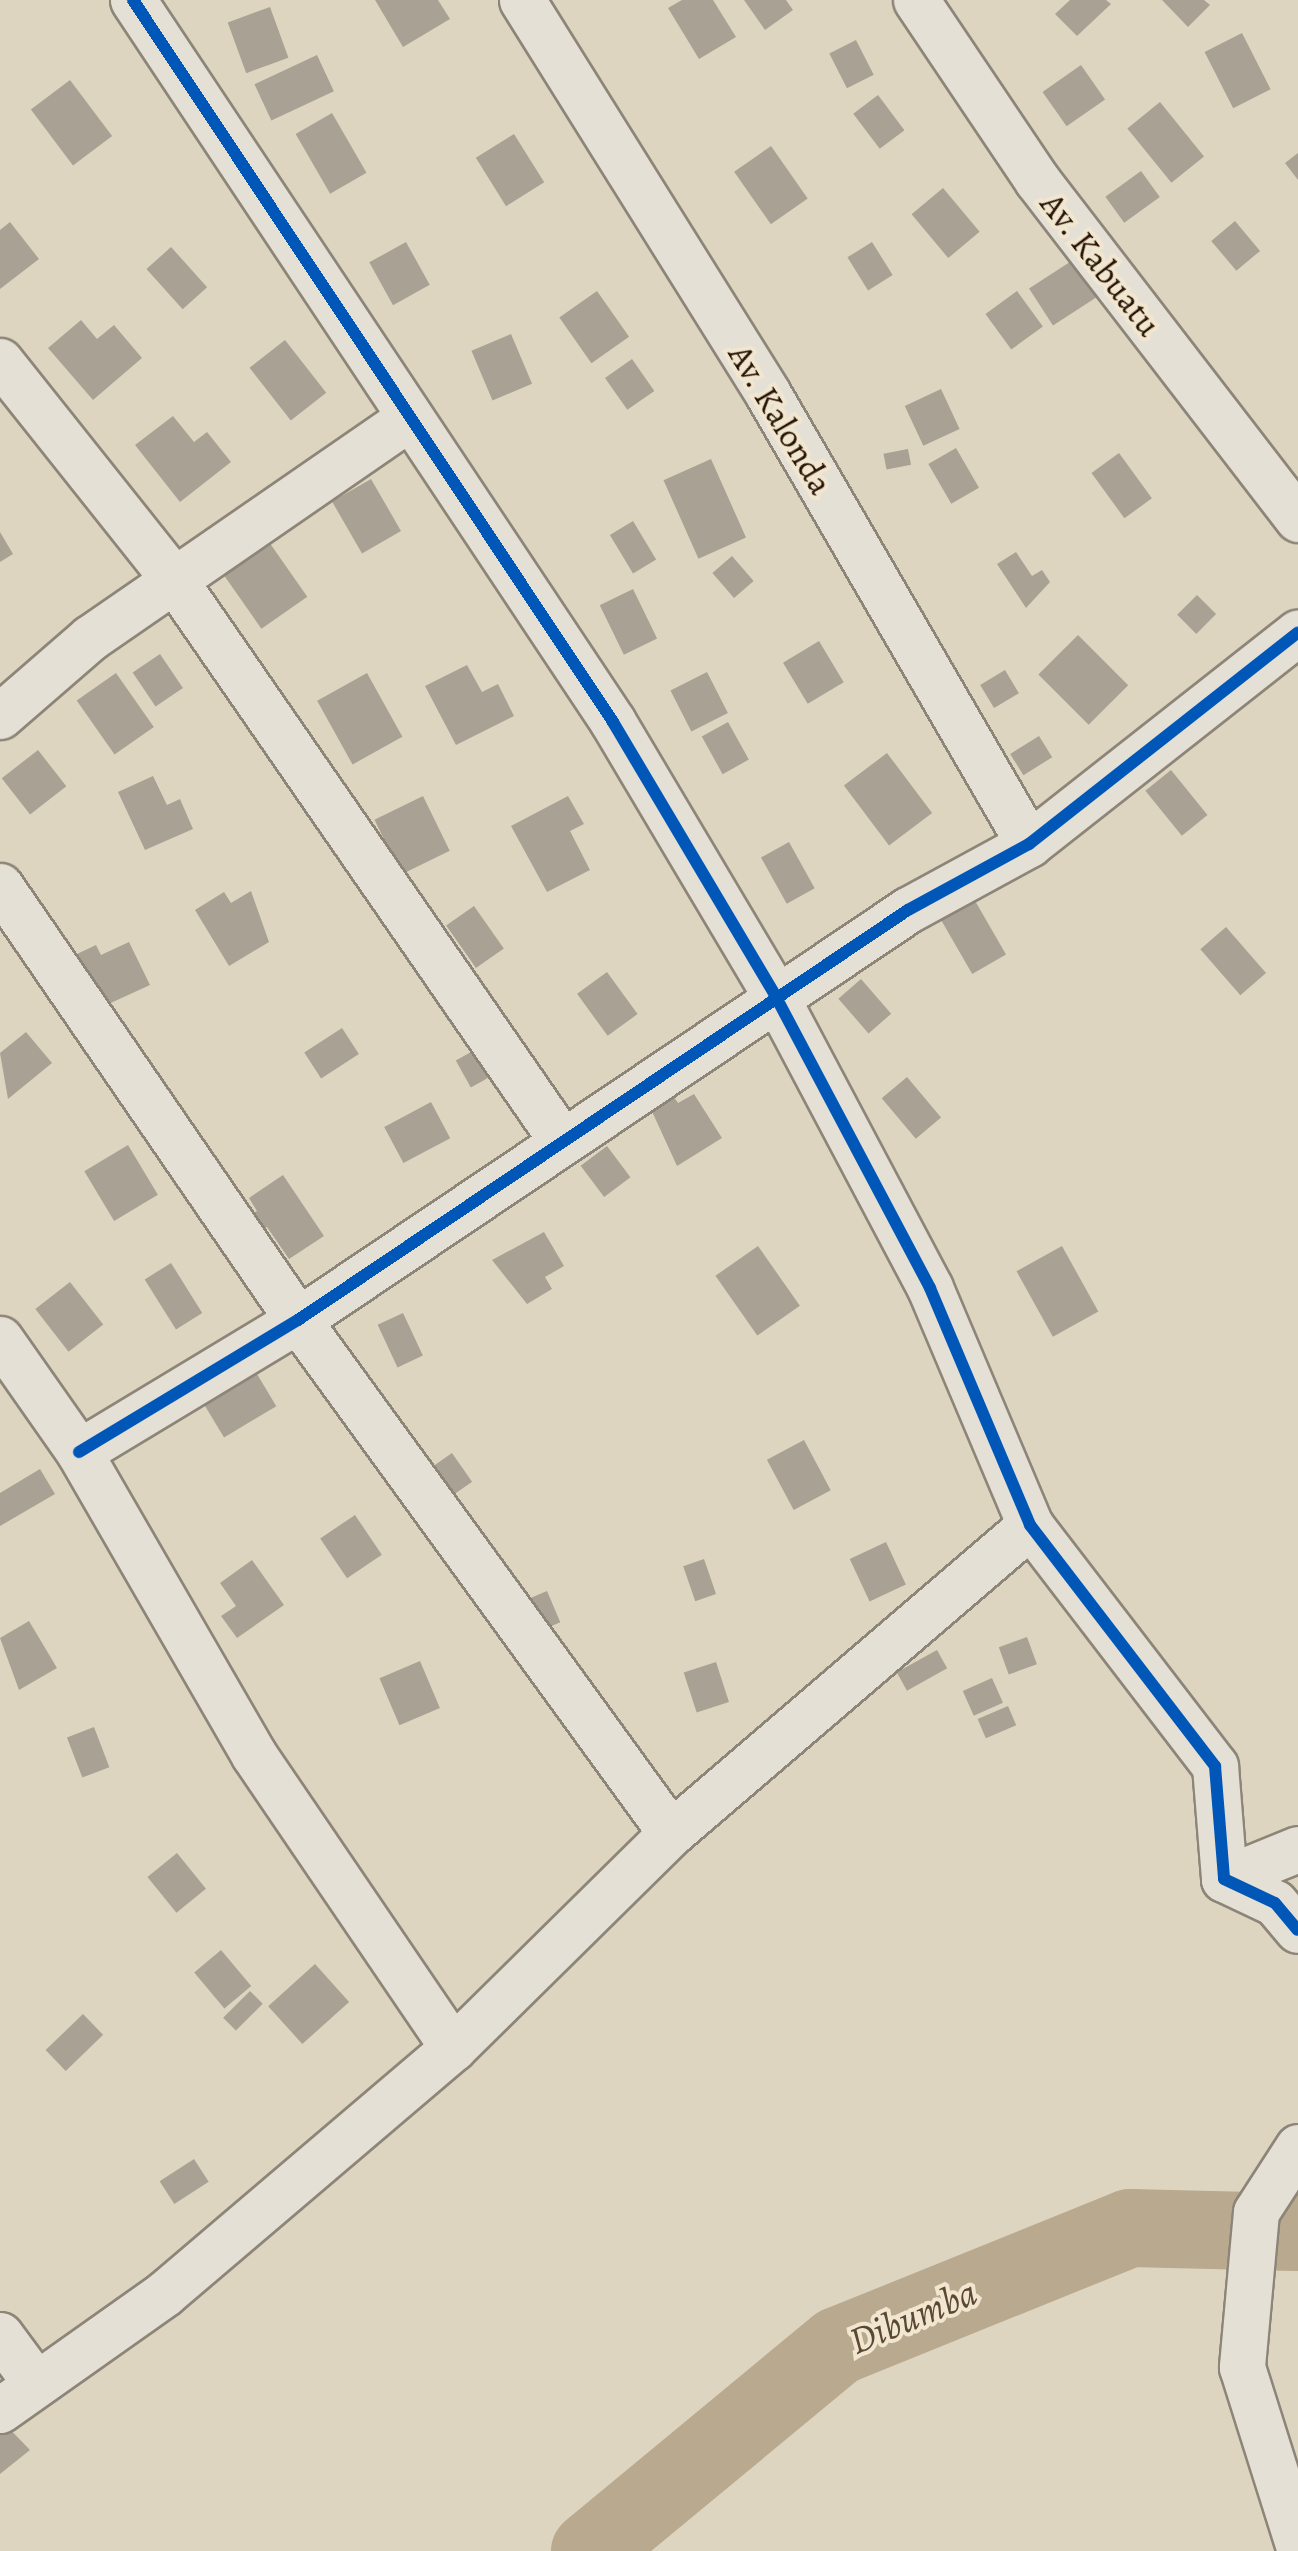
<!DOCTYPE html>
<html>
<head>
<meta charset="utf-8">
<style>
  body { margin:0 }
  #map { position:relative; width:1298px; height:2551px; overflow:hidden; background:#ded5c1; font-family:Alegreya,serif }
  div>[style] { position:absolute }
  [style*='--x'] { left:calc(var(--x)*1px); top:calc(var(--y)*1px); width:calc(var(--w)*1px); rotate:calc(var(--a)*1deg) }
  .river>* { height:78px; margin:-39px; padding:0 39px; transform-origin:39px; border-radius:39px; background:#b8a98f }
  .building>* { inset:0; background:#a9a193; transform-origin:0 0 }
  .roads { filter:drop-shadow(2px 0 #8d8578) drop-shadow(-2px 0 #8d8578) drop-shadow(0 2px #8d8578) drop-shadow(0 -2px #8d8578) }
  .minor>* { height:45px; margin:-22.5px; padding:0 22.5px; transform-origin:22.5px; border-radius:22.5px; background:#e5e0d6 }
  .cycleway>* { height:12px; margin:-6px; padding:0 6px; transform-origin:6px; border-radius:6px; background:#0057b8 }
  span { translate:-50% -50%; white-space:nowrap; text-align:center; line-height:1.15; -webkit-text-stroke:8px #f1e6cf; paint-order:stroke }
  .street-label { font-size:35px; color:#271304 }
  .water-label { font-size:38px; color:#5b4733; font-style:italic }
</style>
</head>
<body>
<div id="map">
  <div class="river">
    <div style="--x:590;--y:2551;--w:322;--a:-39.6"></div>
    <div style="--x:838;--y:2346;--w:315;--a:-22"></div>
    <div style="--x:1130;--y:2228;--w:168;--a:1.4"></div>
  </div>
  <div class="building">
    <div style="clip-path:polygon(375px 0,438px 0,450px 19px,403px 47px)"></div>
    <div style="clip-path:polygon(682px 0,713px 0,736px 37px,699px 59px,668px 8px)"></div>
    <div style="clip-path:polygon(744px 0,786px 0,793px 10px,765px 30px)"></div>
    <div style="clip-path:polygon(1070px 0,1106px 0,1111px 4px,1077px 36px,1055px 14px)"></div>
    <div style="clip-path:polygon(1162px 0,1204px 0,1210px 5px,1188px 27px)"></div>
    <div style="left:270px;top:7px;width:54px;height:45px;rotate:70deg"></div>
    <div style="left:1242px;top:33px;width:63px;height:42px;rotate:63deg"></div>
    <div style="left:856px;top:40px;width:39px;height:30px;rotate:63deg"></div>
    <div style="left:317px;top:55px;width:40px;height:69px;rotate:65deg"></div>
    <div style="left:1081px;top:65px;width:42px;height:47px;rotate:55deg"></div>
    <div style="left:70px;top:80px;width:70px;height:49px;rotate:53deg"></div>
    <div style="left:878px;top:95px;width:44px;height:31px;rotate:53deg"></div>
    <div style="left:1160px;top:102px;width:70px;height:42px;rotate:51deg"></div>
    <div style="left:332px;top:113px;width:69px;height:42px;rotate:60deg"></div>
    <div style="left:514px;top:134px;width:57px;height:45px;rotate:58deg"></div>
    <div style="left:771px;top:146px;width:64px;height:45px;rotate:55deg"></div>
    <div style="clip-path:polygon(1298px 153px,1298px 180px,1285px 163px)"></div>
    <div style="left:1141px;top:171px;width:32px;height:44px;rotate:54deg"></div>
    <div style="left:943px;top:188px;width:57px;height:41px;rotate:50deg"></div>
    <div style="left:1235px;top:221px;width:39px;height:31px;rotate:50deg"></div>
    <div style="clip-path:polygon(10px 222px,39px 259px,0 289px,0 230px)"></div>
    <div style="left:406px;top:242px;width:49px;height:42px;rotate:61deg"></div>
    <div style="left:872px;top:242px;width:39px;height:29px;rotate:58deg"></div>
    <div style="left:171px;top:247px;width:54px;height:33px;rotate:48deg"></div>
    <div style="left:1076px;top:258px;width:44px;height:56px;rotate:57deg"></div>
    <div style="left:597px;top:291px;width:56px;height:46px;rotate:55deg"></div>
    <div style="left:1017px;top:291px;width:44px;height:39px;rotate:54deg"></div>
    <div style="clip-path:polygon(81px 320px,97px 339px,114px 325px,142px 358px,93px 400px,48px 348px)"></div>
    <div style="left:511px;top:334px;width:54px;height:43px;rotate:67deg"></div>
    <div style="left:285px;top:340px;width:67px;height:45px;rotate:52deg"></div>
    <div style="left:632px;top:359px;width:39px;height:33px;rotate:55deg"></div>
    <div style="left:941px;top:389px;width:44px;height:40px;rotate:65deg"></div>
    <div style="clip-path:polygon(173px 416px,194px 442px,207px 432px,231px 462px,180px 502px,135px 445px)"></div>
    <div style="left:956px;top:448px;width:46px;height:32px;rotate:60deg"></div>
    <div style="left:908px;top:449px;width:16px;height:25px;rotate:79deg"></div>
    <div style="left:1119px;top:453px;width:56px;height:34px;rotate:54deg"></div>
    <div style="left:711px;top:459px;width:86px;height:52px;rotate:66deg"></div>
    <div style="left:371px;top:479px;width:60px;height:45px;rotate:60deg"></div>
    <div style="left:633px;top:521px;width:45px;height:27px;rotate:59deg"></div>
    <div style="clip-path:polygon(0 532px,13px 554px,0 562px)"></div>
    <div style="left:262px;top:532px;width:79px;height:56px;rotate:55deg"></div>
    <div style="clip-path:polygon(1016px 552px,1032px 576px,1042px 570px,1050px 582px,1026px 608px,997px 564px)"></div>
    <div style="left:732px;top:556px;width:33px;height:26px;rotate:49deg"></div>
    <div style="left:633px;top:589px;width:55px;height:37px;rotate:64deg"></div>
    <div style="left:1197px;top:595px;width:27px;height:28px;rotate:45deg"></div>
    <div style="left:1078px;top:635px;width:71px;height:56px;rotate:45deg"></div>
    <div style="left:819px;top:641px;width:48px;height:42px;rotate:59deg"></div>
    <div style="left:160px;top:654px;width:41px;height:33px;rotate:56deg"></div>
    <div style="clip-path:polygon(467px 665px,482px 692px,498px 684px,514px 716px,456px 745px,425px 686px)"></div>
    <div style="left:1005px;top:670px;width:27px;height:29px;rotate:59deg"></div>
    <div style="left:707px;top:672px;width:46px;height:41px;rotate:63deg"></div>
    <div style="left:116px;top:673px;width:66px;height:48px;rotate:55deg"></div>
    <div style="left:367px;top:673px;width:73px;height:57px;rotate:61deg"></div>
    <div style="left:728px;top:722px;width:43px;height:30px;rotate:61deg"></div>
    <div style="left:1039px;top:736px;width:25px;height:34px;rotate:58deg"></div>
    <div style="left:38px;top:750px;width:46px;height:46px;rotate:52deg"></div>
    <div style="left:887px;top:753px;width:75px;height:54px;rotate:53deg"></div>
    <div style="left:1171px;top:770px;width:58px;height:33px;rotate:51deg"></div>
    <div style="clip-path:polygon(153px 776px,167px 805px,180px 799px,193px 829px,145px 850px,118px 792px)"></div>
    <div style="left:423px;top:796px;width:61px;height:54px;rotate:64deg"></div>
    <div style="clip-path:polygon(568px 796px,584px 824px,570px 831px,590px 870px,547px 892px,511px 826px)"></div>
    <div style="left:789px;top:842px;width:53px;height:32px;rotate:61deg"></div>
    <div style="clip-path:polygon(251px 891px,269px 942px,229px 966px,195px 910px,224px 892px,231px 903px)"></div>
    <div style="left:974px;top:899px;width:64px;height:39px;rotate:60deg"></div>
    <div style="left:474px;top:906px;width:52px;height:34px;rotate:55deg"></div>
    <div style="left:1226px;top:927px;width:61px;height:34px;rotate:49deg"></div>
    <div style="clip-path:polygon(129px 942px,150px 985px,102px 1007px,77px 954px,96px 945px,101px 955px)"></div>
    <div style="left:607px;top:972px;width:52px;height:37px;rotate:54deg"></div>
    <div style="left:861px;top:979px;width:46px;height:30px;rotate:49deg"></div>
    <div style="left:342px;top:1028px;width:31px;height:45px;rotate:57deg"></div>
    <div style="clip-path:polygon(26px 1032px,52px 1063px,8px 1099px,0 1053px)"></div>
    <div style="left:489px;top:1042px;width:31px;height:38px;rotate:61deg"></div>
    <div style="left:907px;top:1077px;width:53px;height:33px;rotate:50deg"></div>
    <div style="clip-path:polygon(664px 1082px,678px 1103px,694px 1094px,722px 1138px,677px 1166px,644px 1094px)"></div>
    <div style="left:431px;top:1102px;width:41px;height:53px;rotate:62deg"></div>
    <div style="left:128px;top:1145px;width:58px;height:51px;rotate:59deg"></div>
    <div style="left:607px;top:1146px;width:39px;height:33px;rotate:53deg"></div>
    <div style="clip-path:polygon(283px 1175px,324px 1236px,289px 1259px,267px 1227px,248px 1239px,237px 1223px,257px 1211px,249px 1198px)"></div>
    <div style="clip-path:polygon(544px 1232px,564px 1266px,545px 1277px,552px 1289px,527px 1304px,492px 1260px)"></div>
    <div style="left:758px;top:1246px;width:73px;height:52px;rotate:55deg"></div>
    <div style="left:1062px;top:1246px;width:75px;height:52px;rotate:61deg"></div>
    <div style="left:171px;top:1263px;width:59px;height:31px;rotate:58deg"></div>
    <div style="left:70px;top:1282px;width:54px;height:44px;rotate:52deg"></div>
    <div style="left:403px;top:1313px;width:47px;height:28px;rotate:65deg"></div>
    <div style="left:248px;top:1359px;width:55px;height:61px;rotate:59deg"></div>
    <div style="left:804px;top:1440px;width:57px;height:42px;rotate:62deg"></div>
    <div style="left:452px;top:1453px;width:35px;height:31px;rotate:55deg"></div>
    <div style="clip-path:polygon(40px 1469px,55px 1494px,0 1526px,0 1493px)"></div>
    <div style="left:355px;top:1515px;width:48px;height:42px;rotate:56deg"></div>
    <div style="left:886px;top:1542px;width:47px;height:40px;rotate:65deg"></div>
    <div style="left:704px;top:1559px;width:37px;height:22px;rotate:71deg"></div>
    <div style="clip-path:polygon(252px 1560px,284px 1605px,237px 1638px,221px 1616px,236px 1606px,220px 1583px)"></div>
    <div style="left:547px;top:1591px;width:34px;height:22px;rotate:67deg"></div>
    <div style="clip-path:polygon(29px 1621px,57px 1668px,19px 1690px,0 1638px)"></div>
    <div style="left:1027px;top:1637px;width:29px;height:30px;rotate:70deg"></div>
    <div style="left:937px;top:1650px;width:21px;height:46px;rotate:61deg"></div>
    <div style="left:420px;top:1661px;width:51px;height:44px;rotate:67deg"></div>
    <div style="left:716px;top:1662px;width:42px;height:34px;rotate:72deg"></div>
    <div style="left:992px;top:1678px;width:27px;height:32px;rotate:66deg"></div>
    <div style="left:1008px;top:1706px;width:21px;height:33px;rotate:67deg"></div>
    <div style="left:94px;top:1727px;width:43px;height:29px;rotate:69deg"></div>
    <div style="left:177px;top:1853px;width:46px;height:38px;rotate:51deg"></div>
    <div style="left:221px;top:1950px;width:47px;height:35px;rotate:50deg"></div>
    <div style="left:315px;top:1964px;width:51px;height:63px;rotate:48deg"></div>
    <div style="left:250px;top:1991px;width:18px;height:38px;rotate:45deg"></div>
    <div style="left:83px;top:2014px;width:29px;height:52px;rotate:46deg"></div>
    <div style="left:194px;top:2159px;width:27px;height:41px;rotate:57deg"></div>
    <div style="clip-path:polygon(0 2419px,30px 2450px,0 2474px)"></div>
  </div>
  <div class="roads">
    <div class="minor">
      <div style="--x:133;--y:0;--w:867;--a:56.38"></div>
      <div style="--x:613;--y:722;--w:320;--a:59.3"></div>
      <div style="--x:776;--y:997;--w:329;--a:62.1"></div>
      <div style="--x:930;--y:1288;--w:257;--a:67.1"></div>
      <div style="--x:1030;--y:1525;--w:304;--a:52.5"></div>
      <div style="--x:1215;--y:1766;--w:113;--a:85.4"></div>
      <div style="--x:1224;--y:1879;--w:56;--a:25.2"></div>
      <div style="--x:1275;--y:1903;--w:35;--a:50"></div>
      <div style="--x:522;--y:0;--w:464;--a:58"></div>
      <div style="--x:768;--y:394;--w:520;--a:59.89"></div>
      <div style="--x:916;--y:0;--w:217;--a:56.1"></div>
      <div style="--x:1037;--y:180;--w:428;--a:52.4"></div>
      <div style="--x:0;--y:361;--w:281;--a:51.5"></div>
      <div style="--x:175;--y:581;--w:681;--a:55.35"></div>
      <div style="--x:0;--y:716;--w:119;--a:-40.9"></div>
      <div style="--x:90;--y:638;--w:386;--a:-34.6"></div>
      <div style="--x:0;--y:886;--w:526;--a:55.53"></div>
      <div style="--x:298;--y:1320;--w:634;--a:53.98"></div>
      <div style="--x:0;--y:1339;--w:138;--a:55"></div>
      <div style="--x:79;--y:1452;--w:350;--a:60"></div>
      <div style="--x:254;--y:1755;--w:354;--a:55.8"></div>
      <div style="--x:79;--y:1452;--w:256;--a:-31.1"></div>
      <div style="--x:298;--y:1320;--w:735;--a:-33.91"></div>
      <div style="--x:908;--y:910;--w:138;--a:-28.6"></div>
      <div style="--x:1029;--y:844;--w:342;--a:-38.2"></div>
      <div style="--x:1224;--y:1879;--w:80;--a:-22.1"></div>
      <div style="--x:1298;--y:2147;--w:77;--a:122.9"></div>
      <div style="--x:1256;--y:2212;--w:156;--a:95.2"></div>
      <div style="--x:1242;--y:2367;--w:187;--a:72.5"></div>
      <div style="--x:0;--y:2335;--w:57;--a:53.5"></div>
      <div style="--x:0;--y:2410;--w:202;--a:-35.3"></div>
      <div style="--x:165;--y:2293;--w:378;--a:-40.4"></div>
      <div style="--x:453;--y:2048;--w:306;--a:-44.6"></div>
      <div style="--x:671;--y:1833;--w:473;--a:-40.6"></div>
    </div>
  </div>
  <div class="cycleway">
    <div style="--x:133;--y:0;--w:867;--a:56.38"></div>
    <div style="--x:613;--y:722;--w:320;--a:59.3"></div>
    <div style="--x:776;--y:997;--w:329;--a:62.1"></div>
    <div style="--x:930;--y:1288;--w:257;--a:67.1"></div>
    <div style="--x:1030;--y:1525;--w:304;--a:52.5"></div>
    <div style="--x:1215;--y:1766;--w:113;--a:85.4"></div>
    <div style="--x:1224;--y:1879;--w:56;--a:25.2"></div>
    <div style="--x:1275;--y:1903;--w:35;--a:50"></div>
    <div style="--x:79;--y:1452;--w:256;--a:-31.1"></div>
    <div style="--x:298;--y:1320;--w:735;--a:-33.91"></div>
    <div style="--x:908;--y:910;--w:138;--a:-28.6"></div>
    <div style="--x:1029;--y:844;--w:342;--a:-38.2"></div>
  </div>
  <div class="street-label">
    <span style="left:1101px;top:264px;rotate:52deg">Av. Kabuatu</span>
    <span style="left:781px;top:419px;rotate:59deg">Av. Kalonda</span>
  </div>
  <div class="water-label">
    <span style="left:913px;top:2317px;rotate:-23deg">Dibumba</span>
  </div>
</div>
</body>
</html>
